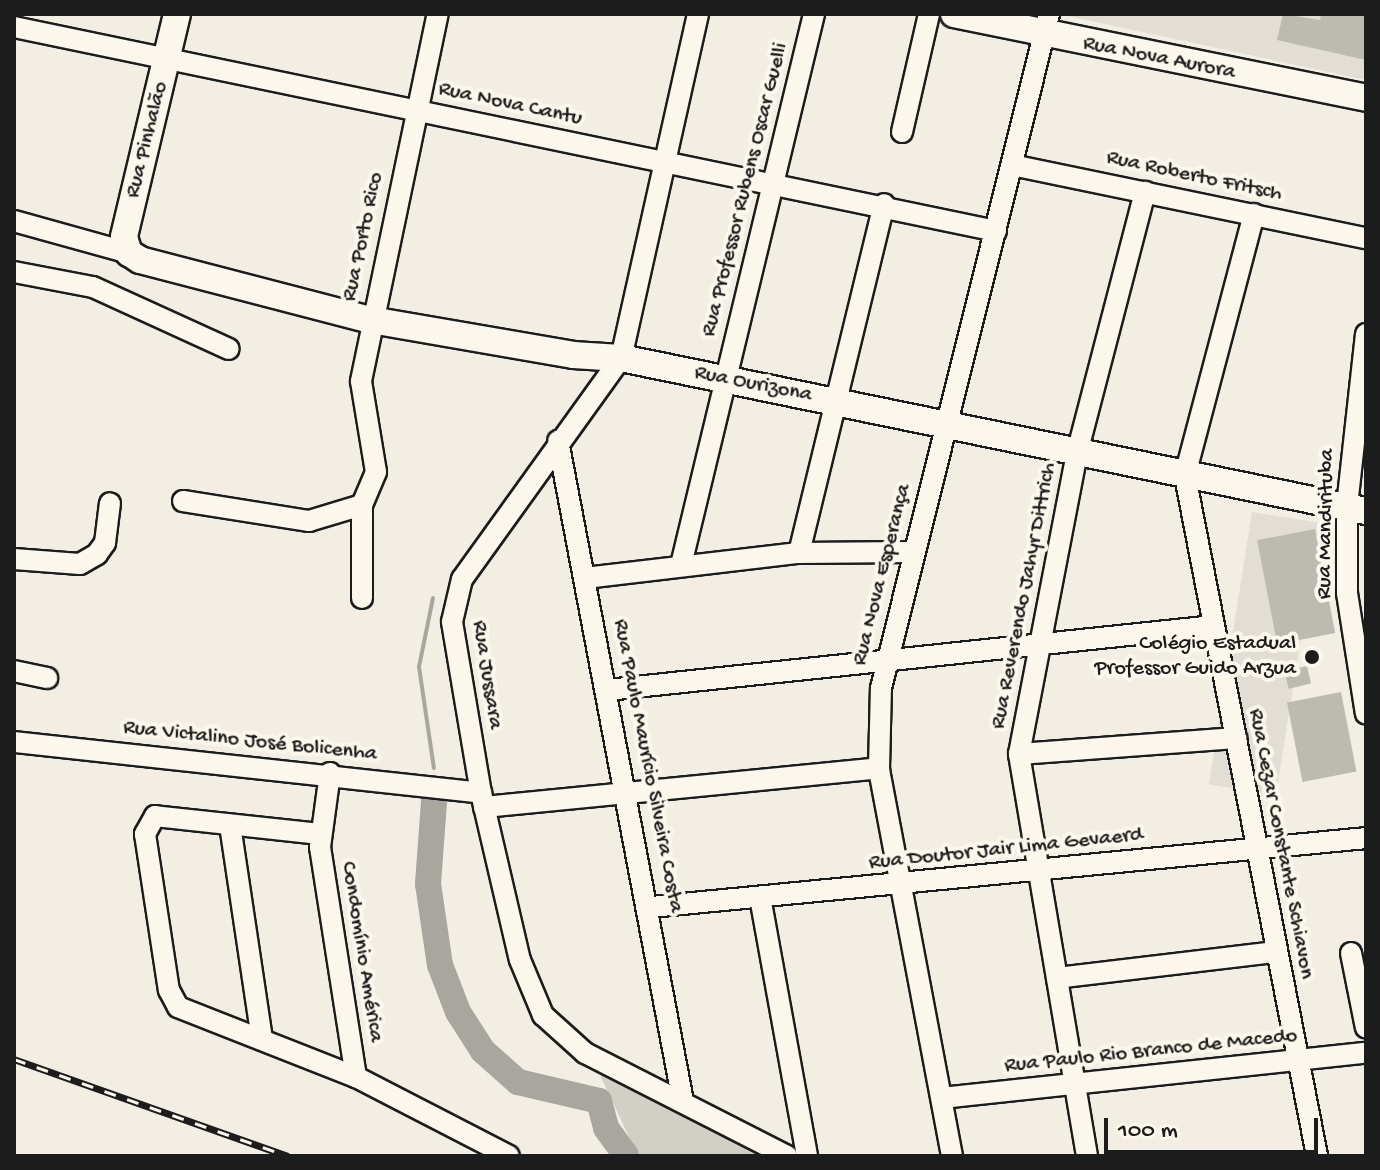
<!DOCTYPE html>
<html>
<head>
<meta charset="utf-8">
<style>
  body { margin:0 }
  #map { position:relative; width:1380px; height:1170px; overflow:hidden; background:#f2eee4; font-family:"Gochi Hand",sans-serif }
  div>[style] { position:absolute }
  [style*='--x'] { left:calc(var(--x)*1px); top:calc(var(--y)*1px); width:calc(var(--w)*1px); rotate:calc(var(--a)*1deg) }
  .built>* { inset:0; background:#e2ded5; transform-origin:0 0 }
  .green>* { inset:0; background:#d2cfc6 }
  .stream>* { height:4px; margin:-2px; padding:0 2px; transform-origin:2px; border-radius:2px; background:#a9a6a0 }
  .river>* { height:26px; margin:-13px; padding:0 13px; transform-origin:13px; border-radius:13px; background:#a9a6a0 }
  .building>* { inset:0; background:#bdbab1; transform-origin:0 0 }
  .roads { filter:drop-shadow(2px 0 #1c1c1c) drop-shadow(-2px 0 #1c1c1c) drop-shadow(0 2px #1c1c1c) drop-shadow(0 -2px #1c1c1c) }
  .minor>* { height:20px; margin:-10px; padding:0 10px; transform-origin:10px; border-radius:10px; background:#fbf7ec }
  .major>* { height:26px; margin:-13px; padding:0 13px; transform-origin:13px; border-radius:13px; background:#fbf7ec }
  .rail>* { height:7px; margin-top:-3.5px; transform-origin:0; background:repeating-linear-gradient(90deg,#fbf7ec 0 12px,#1c1c1c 0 24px); box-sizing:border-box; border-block:2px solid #1c1c1c }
  .dots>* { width:22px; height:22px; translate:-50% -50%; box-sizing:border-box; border:4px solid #fbf7ec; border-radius:50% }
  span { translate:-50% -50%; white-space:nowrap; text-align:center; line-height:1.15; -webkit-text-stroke:8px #fbf7ec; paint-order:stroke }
  .street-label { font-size:22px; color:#1c1c1c }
  .poi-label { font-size:22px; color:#1c1c1c }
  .right { translate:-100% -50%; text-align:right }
  .frame { position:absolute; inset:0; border:16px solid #1c1c1c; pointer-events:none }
  .scale { position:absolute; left:1104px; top:1118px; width:214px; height:36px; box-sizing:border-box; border:4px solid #1c1c1c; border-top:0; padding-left:10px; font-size:24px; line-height:28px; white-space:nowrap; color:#1c1c1c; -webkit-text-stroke:6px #fbf7ec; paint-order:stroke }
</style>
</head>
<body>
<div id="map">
  <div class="built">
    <div style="clip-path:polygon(1366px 14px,1366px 80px,1068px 16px,1068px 14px)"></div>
    <div style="left:1252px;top:512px;width:68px;height:276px;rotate:9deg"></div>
  </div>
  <div class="green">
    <div style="clip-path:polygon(600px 1075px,741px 1139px,770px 1156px,638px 1156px)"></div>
  </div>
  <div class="stream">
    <div style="--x:433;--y:598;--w:70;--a:101.5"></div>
    <div style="--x:419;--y:667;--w:102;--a:81.6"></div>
  </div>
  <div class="river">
    <div style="--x:434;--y:802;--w:82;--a:94.2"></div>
    <div style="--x:428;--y:884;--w:82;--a:81.6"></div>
    <div style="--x:440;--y:965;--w:50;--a:69"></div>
    <div style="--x:458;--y:1012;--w:46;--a:57.3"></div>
    <div style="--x:483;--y:1051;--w:47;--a:41.5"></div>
    <div style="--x:518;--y:1082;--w:83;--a:13.2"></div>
    <div style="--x:599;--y:1101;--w:28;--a:75"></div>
    <div style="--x:606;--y:1128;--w:34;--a:54"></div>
  </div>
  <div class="building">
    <div style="clip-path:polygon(1283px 14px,1320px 20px,1321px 14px,1366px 14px,1366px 60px,1277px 40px)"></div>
    <div style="left:1315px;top:529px;width:106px;height:59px;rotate:79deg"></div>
    <div style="left:1307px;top:666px;width:18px;height:23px;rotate:77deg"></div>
    <div style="left:1341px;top:692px;width:81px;height:55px;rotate:79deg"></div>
  </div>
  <div class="roads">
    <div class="minor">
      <div style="--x:698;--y:14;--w:353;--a:102.6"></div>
      <div style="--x:621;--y:358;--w:272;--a:125.7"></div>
      <div style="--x:462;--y:579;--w:44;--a:103.1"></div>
      <div style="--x:452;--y:622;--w:173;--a:80.4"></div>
      <div style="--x:481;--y:793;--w:171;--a:76.9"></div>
      <div style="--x:520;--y:960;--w:60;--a:67.3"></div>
      <div style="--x:543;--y:1015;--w:57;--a:42.1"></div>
      <div style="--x:585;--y:1053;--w:227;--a:27"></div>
      <div style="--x:14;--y:27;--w:1003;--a:11.74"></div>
      <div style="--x:902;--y:132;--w:121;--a:-77.1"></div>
      <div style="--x:1012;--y:165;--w:361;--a:11.7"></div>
      <div style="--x:1254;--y:214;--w:271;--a:104.8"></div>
      <div style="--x:1185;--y:476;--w:693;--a:79.01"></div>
      <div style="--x:14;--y:221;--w:119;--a:15.5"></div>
      <div style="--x:14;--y:272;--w:80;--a:10.8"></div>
      <div style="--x:93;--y:287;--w:149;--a:24.5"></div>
      <div style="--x:1366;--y:334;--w:173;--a:96.3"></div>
      <div style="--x:1347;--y:506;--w:87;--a:90"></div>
      <div style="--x:1347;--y:593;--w:122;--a:81.1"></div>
      <div style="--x:558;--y:441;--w:672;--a:79.28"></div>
      <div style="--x:183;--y:501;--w:128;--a:9"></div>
      <div style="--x:309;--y:521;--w:55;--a:-16.8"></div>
      <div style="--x:799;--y:553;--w:359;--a:-76.3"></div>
      <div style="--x:14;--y:559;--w:66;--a:4.3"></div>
      <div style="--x:80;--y:564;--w:20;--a:-30"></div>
      <div style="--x:97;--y:554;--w:14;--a:-54"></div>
      <div style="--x:105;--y:543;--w:40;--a:-82.9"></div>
      <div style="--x:681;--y:565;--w:567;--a:-76.43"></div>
      <div style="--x:585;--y:578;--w:215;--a:-6.7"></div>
      <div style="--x:799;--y:553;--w:112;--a:-0.5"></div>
      <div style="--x:362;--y:598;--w:93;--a:-90"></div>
      <div style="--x:362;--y:505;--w:36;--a:-67"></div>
      <div style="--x:376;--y:472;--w:92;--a:-99.4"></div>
      <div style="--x:361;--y:381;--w:375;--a:-78.2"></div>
      <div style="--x:14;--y:671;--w:34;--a:12"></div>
      <div style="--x:607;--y:690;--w:610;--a:-6.02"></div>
      <div style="--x:14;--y:742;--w:470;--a:6.2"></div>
      <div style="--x:1019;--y:754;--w:218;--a:-4.2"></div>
      <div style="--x:330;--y:773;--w:75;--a:97.7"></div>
      <div style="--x:320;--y:847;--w:233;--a:81.1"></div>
      <div style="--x:484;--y:807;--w:397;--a:-5.6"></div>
      <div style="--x:230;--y:825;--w:215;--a:81.5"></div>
      <div style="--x:320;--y:834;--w:166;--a:-173.8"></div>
      <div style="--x:155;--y:816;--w:21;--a:119"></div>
      <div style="--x:145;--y:834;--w:158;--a:81.3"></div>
      <div style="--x:169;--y:990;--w:19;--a:62"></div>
      <div style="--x:178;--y:1007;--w:191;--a:21.5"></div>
      <div style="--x:356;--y:1077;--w:172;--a:27.3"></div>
      <div style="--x:760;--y:897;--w:263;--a:79.7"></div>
      <div style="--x:651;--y:907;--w:718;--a:-5.51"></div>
      <div style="--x:1351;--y:953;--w:76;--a:78.7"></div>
      <div style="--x:1057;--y:978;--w:221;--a:-6.8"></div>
      <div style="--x:942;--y:1098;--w:426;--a:-6.1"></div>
      <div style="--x:952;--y:1156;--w:395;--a:-100.7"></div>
      <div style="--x:879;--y:768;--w:80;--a:-88.6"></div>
      <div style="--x:881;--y:688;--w:695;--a:-76"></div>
      <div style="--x:1087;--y:1156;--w:408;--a:-99.6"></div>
      <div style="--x:1019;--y:754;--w:307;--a:-79.1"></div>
      <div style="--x:1077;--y:453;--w:270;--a:-75.4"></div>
    </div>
    <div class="major">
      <div style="--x:177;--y:14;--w:229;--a:103.4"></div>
      <div style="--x:124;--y:237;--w:17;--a:73"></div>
      <div style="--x:129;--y:253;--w:13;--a:32"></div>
      <div style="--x:140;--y:260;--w:239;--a:14.6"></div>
      <div style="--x:371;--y:320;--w:205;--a:9.8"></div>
      <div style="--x:573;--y:355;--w:48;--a:3.6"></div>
      <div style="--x:621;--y:358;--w:761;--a:11.61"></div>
      <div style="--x:954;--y:14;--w:420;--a:11.5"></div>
    </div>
  </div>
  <div class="rail">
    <div style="--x:14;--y:1059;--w:291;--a:19.5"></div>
  </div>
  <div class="dots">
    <div style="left:1312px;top:657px;background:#1c1c1c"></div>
  </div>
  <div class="street-label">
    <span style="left:1159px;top:59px;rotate:11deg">Rua Nova Aurora</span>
    <span style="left:510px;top:105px;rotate:12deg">Rua Nova Cantu</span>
    <span style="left:148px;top:140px;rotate:-76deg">Rua Pinhalão</span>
    <span style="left:1194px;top:177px;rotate:12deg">Rua Roberto Fritsch</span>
    <span style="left:746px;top:190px;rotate:-76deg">Rua Professor Rubens Oscar Guelli</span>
    <span style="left:364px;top:237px;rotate:-78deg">Rua Porto Rico</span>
    <span style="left:753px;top:385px;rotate:11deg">Rua Ourizona</span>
    <span style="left:1327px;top:524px;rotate:-89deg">Rua Mandirituba</span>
    <span style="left:883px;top:575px;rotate:-76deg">Rua Nova Esperança</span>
    <span style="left:1025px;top:596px;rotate:-79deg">Rua Reverendo Jahyr Dittrich</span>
    <span style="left:486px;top:675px;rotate:81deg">Rua Jussara</span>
    <span style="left:250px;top:742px;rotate:6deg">Rua Victalino José Bolicenha</span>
    <span style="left:647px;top:766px;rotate:79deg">Rua Paulo Maurício Silveira Costa</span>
    <span style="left:1280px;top:844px;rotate:79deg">Rua Cezar Constante Schiavon</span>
    <span style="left:1006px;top:850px;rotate:-6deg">Rua Doutor Jair Lima Gevaerd</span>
    <span style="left:361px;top:952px;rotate:81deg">Condomínio América</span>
    <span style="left:1151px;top:1052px;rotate:-6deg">Rua Paulo Rio Branco de Macedo</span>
  </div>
  <div class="poi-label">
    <span class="right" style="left:1296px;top:657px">Colégio Estadual<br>Professor Guido Arzua</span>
  </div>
  <div class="frame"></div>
  <div class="scale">100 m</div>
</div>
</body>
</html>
